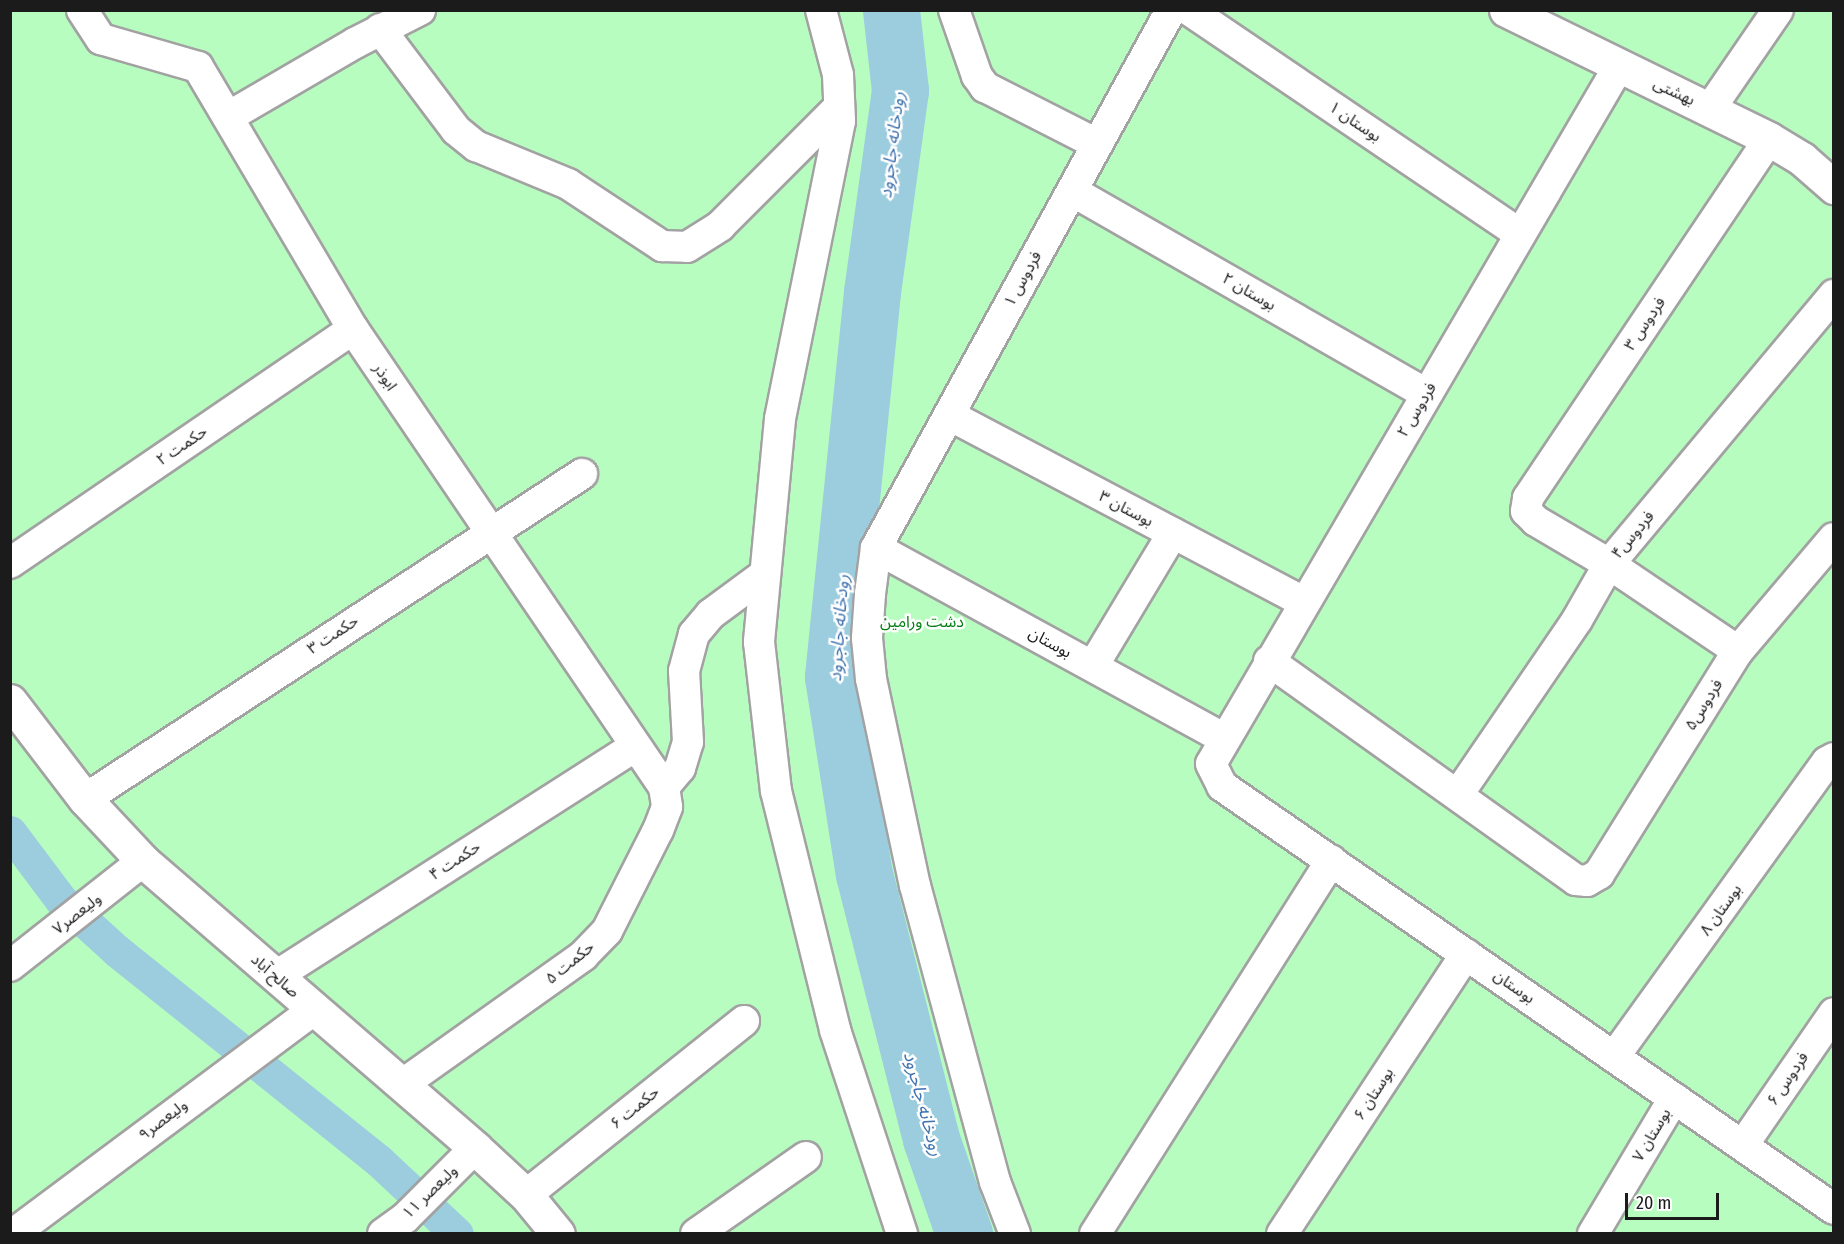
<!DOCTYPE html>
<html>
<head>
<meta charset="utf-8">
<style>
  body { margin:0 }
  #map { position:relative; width:1844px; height:1244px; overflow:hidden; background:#eeeae0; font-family:"Fira Sans Condensed","Noto Sans Arabic",sans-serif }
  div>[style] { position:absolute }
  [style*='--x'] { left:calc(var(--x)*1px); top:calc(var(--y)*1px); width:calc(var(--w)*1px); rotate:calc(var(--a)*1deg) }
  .park>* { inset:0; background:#b8fdc0; transform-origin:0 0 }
  .canal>* { height:33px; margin:-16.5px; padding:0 16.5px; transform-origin:16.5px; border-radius:16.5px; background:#9ccddf }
  .river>* { height:57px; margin:-28.5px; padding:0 28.5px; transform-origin:28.5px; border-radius:28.5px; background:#9ccddf }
  .roads { filter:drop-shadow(2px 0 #a2a2a2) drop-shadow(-2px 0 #a2a2a2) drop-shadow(0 2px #a2a2a2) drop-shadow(0 -2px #a2a2a2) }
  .minor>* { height:30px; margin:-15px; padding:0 15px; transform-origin:15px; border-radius:15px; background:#fff }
  .tertiary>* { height:33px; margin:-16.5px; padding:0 16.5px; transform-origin:16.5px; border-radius:16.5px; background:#fff }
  span { translate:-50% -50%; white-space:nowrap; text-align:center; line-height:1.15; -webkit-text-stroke:5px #fff; paint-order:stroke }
  .street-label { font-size:16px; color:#1b1b1b }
  .park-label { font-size:16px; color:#047f13 }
  .water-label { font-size:18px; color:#4274b0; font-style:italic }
  .frame { position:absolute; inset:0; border:12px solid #1b1b1b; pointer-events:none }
  .scale { position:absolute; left:1625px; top:1193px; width:94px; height:27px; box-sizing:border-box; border:3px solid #1b1b1b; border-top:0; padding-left:8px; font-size:18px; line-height:21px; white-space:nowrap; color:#1b1b1b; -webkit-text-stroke:4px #fff; paint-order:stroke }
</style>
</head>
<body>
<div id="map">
  <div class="park">
    <div style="left:10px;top:11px;width:1823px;height:1222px"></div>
  </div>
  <div class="canal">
    <div style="--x:10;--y:832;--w:85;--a:53.1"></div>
    <div style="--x:61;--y:900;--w:76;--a:42.3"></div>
    <div style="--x:117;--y:951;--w:334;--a:38.7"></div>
    <div style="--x:378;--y:1160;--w:108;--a:43.1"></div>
  </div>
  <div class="river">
    <div style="--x:891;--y:10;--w:81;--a:83.6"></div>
    <div style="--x:900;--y:90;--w:204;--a:97.9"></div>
    <div style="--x:872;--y:292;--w:387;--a:95.8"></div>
    <div style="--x:833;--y:677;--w:199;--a:81.1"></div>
    <div style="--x:864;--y:874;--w:273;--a:75.8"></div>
    <div style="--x:931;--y:1139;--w:101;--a:70.8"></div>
  </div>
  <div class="roads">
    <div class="minor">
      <div style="--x:82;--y:10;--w:35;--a:57"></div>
      <div style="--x:101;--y:39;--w:101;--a:16.1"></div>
      <div style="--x:198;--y:67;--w:304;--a:59.4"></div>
      <div style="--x:353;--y:329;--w:554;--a:55.82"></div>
      <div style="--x:664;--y:787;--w:20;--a:81"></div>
      <div style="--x:667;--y:807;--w:25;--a:111"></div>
      <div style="--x:658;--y:830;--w:113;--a:116.8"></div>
      <div style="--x:607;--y:931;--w:35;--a:134"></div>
      <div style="--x:583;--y:956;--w:221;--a:144.6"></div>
      <div style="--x:821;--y:10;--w:67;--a:75.3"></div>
      <div style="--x:838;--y:75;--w:46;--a:87.5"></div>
      <div style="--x:840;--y:121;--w:304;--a:101.4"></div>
      <div style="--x:780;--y:419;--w:224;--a:95.4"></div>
      <div style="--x:759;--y:642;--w:150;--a:83.5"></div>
      <div style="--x:776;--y:791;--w:246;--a:76.1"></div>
      <div style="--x:835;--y:1030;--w:215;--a:71.8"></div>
      <div style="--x:954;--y:10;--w:70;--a:70.8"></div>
      <div style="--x:977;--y:76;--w:14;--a:54"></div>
      <div style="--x:985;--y:87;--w:126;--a:27"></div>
      <div style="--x:1189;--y:10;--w:400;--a:34.1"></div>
      <div style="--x:380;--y:29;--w:126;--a:53"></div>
      <div style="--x:456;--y:130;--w:26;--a:39"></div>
      <div style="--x:476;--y:146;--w:100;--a:22.4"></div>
      <div style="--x:568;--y:184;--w:113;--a:33.4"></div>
      <div style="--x:662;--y:246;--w:25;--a:2"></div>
      <div style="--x:687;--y:247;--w:39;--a:-32"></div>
      <div style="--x:720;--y:226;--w:168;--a:-45"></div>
      <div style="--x:1619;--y:66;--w:808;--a:120.31"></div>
      <div style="--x:1211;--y:764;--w:25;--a:63"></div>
      <div style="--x:1222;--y:786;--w:744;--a:34.65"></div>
      <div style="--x:1710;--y:109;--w:120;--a:-55.5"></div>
      <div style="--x:228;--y:117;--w:147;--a:-30.2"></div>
      <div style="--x:355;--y:43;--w:73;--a:-26.9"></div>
      <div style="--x:1072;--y:191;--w:408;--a:29.8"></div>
      <div style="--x:949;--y:415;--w:401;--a:27.8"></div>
      <div style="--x:876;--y:548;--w:396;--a:28.7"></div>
      <div style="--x:10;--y:563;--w:415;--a:-34.3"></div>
      <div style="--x:1738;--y:651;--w:156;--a:-146"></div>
      <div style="--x:1609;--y:564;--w:85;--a:-149.5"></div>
      <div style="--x:1536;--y:521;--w:14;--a:-135"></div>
      <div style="--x:1526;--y:511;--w:13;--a:-81"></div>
      <div style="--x:1528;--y:498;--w:432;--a:-56.1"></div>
      <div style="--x:1269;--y:661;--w:377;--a:35.5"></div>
      <div style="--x:1576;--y:880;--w:11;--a:5"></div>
      <div style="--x:1587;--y:881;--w:14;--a:-30"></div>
      <div style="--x:1599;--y:874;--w:263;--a:-58.1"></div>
      <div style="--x:1738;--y:651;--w:148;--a:-49.7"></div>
      <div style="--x:1093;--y:666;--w:155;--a:-59"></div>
      <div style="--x:664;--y:787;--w:25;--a:-50"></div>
      <div style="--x:680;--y:768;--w:27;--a:-73"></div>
      <div style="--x:688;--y:742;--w:71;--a:-93.2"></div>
      <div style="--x:684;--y:671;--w:38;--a:-75"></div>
      <div style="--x:694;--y:634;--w:26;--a:-50"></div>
      <div style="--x:711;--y:614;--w:67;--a:-36.5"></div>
      <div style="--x:1459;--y:793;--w:209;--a:-55.7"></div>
      <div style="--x:1577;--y:620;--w:64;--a:-60.3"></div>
      <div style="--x:1609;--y:564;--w:351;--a:-50.1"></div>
      <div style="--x:85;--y:799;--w:594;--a:-33.18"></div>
      <div style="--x:10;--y:966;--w:169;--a:-38.3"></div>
      <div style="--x:276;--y:976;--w:426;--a:-32.6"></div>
      <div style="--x:1614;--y:1057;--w:364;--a:-54.2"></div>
      <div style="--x:1827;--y:762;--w:8;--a:-30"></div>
      <div style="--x:1743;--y:1145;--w:160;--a:-55.4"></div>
      <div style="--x:526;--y:1195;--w:279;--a:-38.6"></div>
      <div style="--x:13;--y:1234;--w:374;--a:-36.7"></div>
      <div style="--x:383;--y:1234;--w:27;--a:-36"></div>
      <div style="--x:405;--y:1218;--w:99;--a:-45"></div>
      <div style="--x:696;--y:1234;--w:134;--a:-35"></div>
      <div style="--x:1015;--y:1234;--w:56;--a:-111"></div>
      <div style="--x:995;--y:1182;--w:307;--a:-105.1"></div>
      <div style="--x:915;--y:886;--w:212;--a:-102"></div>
      <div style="--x:871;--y:679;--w:41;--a:-95.6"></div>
      <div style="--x:867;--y:638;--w:44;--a:-86.1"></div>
      <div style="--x:870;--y:594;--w:46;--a:-82.6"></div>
      <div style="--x:876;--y:548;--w:614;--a:-61.26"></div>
      <div style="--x:1095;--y:1234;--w:442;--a:-57.7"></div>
      <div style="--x:1282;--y:1234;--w:335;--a:-56.7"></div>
      <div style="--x:1593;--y:1234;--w:158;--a:-59.2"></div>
    </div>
    <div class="tertiary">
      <div style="--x:1506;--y:10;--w:293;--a:26.1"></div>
      <div style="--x:1769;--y:139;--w:39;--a:31"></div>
      <div style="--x:1802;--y:159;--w:43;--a:41.2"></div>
      <div style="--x:10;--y:701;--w:123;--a:52.6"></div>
      <div style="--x:85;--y:799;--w:85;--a:46.9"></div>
      <div style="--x:143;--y:861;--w:439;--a:40.8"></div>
      <div style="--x:475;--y:1148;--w:69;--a:42.7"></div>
      <div style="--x:526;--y:1195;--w:50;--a:50.6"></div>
    </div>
  </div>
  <div class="street-label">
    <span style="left:1674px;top:92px;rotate:25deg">بهشتی</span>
    <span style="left:1355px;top:122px;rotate:34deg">بوستان ۱</span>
    <span style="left:1023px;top:279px;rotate:-61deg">فردوس ۱</span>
    <span style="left:1249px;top:292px;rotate:30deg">بوستان ۲</span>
    <span style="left:1645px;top:324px;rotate:-56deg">فردوس ۳</span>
    <span style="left:385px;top:377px;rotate:56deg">ابوذر</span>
    <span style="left:1417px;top:410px;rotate:-59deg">فردوس ۲</span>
    <span style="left:182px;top:446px;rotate:-34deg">حکمت ۲</span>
    <span style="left:1126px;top:509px;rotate:28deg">بوستان ۳</span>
    <span style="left:1633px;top:535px;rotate:-50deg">فردوس۴</span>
    <span style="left:333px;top:635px;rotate:-33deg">حکمت ۳</span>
    <span style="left:1050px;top:643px;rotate:29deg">بوستان</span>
    <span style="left:1704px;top:705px;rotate:-58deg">فردوس۵</span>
    <span style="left:455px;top:861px;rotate:-33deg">حکمت ۴</span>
    <span style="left:1721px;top:910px;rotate:-54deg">بوستان ۸</span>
    <span style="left:77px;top:914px;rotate:-38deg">ولیعصر۷</span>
    <span style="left:570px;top:963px;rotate:-39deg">حکمت ۵</span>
    <span style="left:275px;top:976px;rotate:41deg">صالح آباد</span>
    <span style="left:1514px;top:987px;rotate:35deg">بوستان</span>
    <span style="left:1788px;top:1079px;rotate:-56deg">فردوس ۶</span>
    <span style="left:1374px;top:1094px;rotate:-57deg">بوستان ۶</span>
    <span style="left:635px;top:1108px;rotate:-39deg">حکمت ۶</span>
    <span style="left:163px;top:1120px;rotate:-37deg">ولیعصر۹</span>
    <span style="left:1652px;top:1135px;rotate:-59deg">بوستان ۷</span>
    <span style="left:430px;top:1192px;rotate:-44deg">ولیعصر ۱۱</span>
  </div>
  <div class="park-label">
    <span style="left:922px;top:622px">دشت ورامین</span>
  </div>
  <div class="water-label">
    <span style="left:892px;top:145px;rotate:-83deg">رودخانه جاجرود</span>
    <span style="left:839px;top:628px;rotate:-86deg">رودخانه جاجرود</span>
    <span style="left:923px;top:1104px;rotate:75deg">رودخانه جاجرود</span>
  </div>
  <div class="frame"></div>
  <div class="scale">20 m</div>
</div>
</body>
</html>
